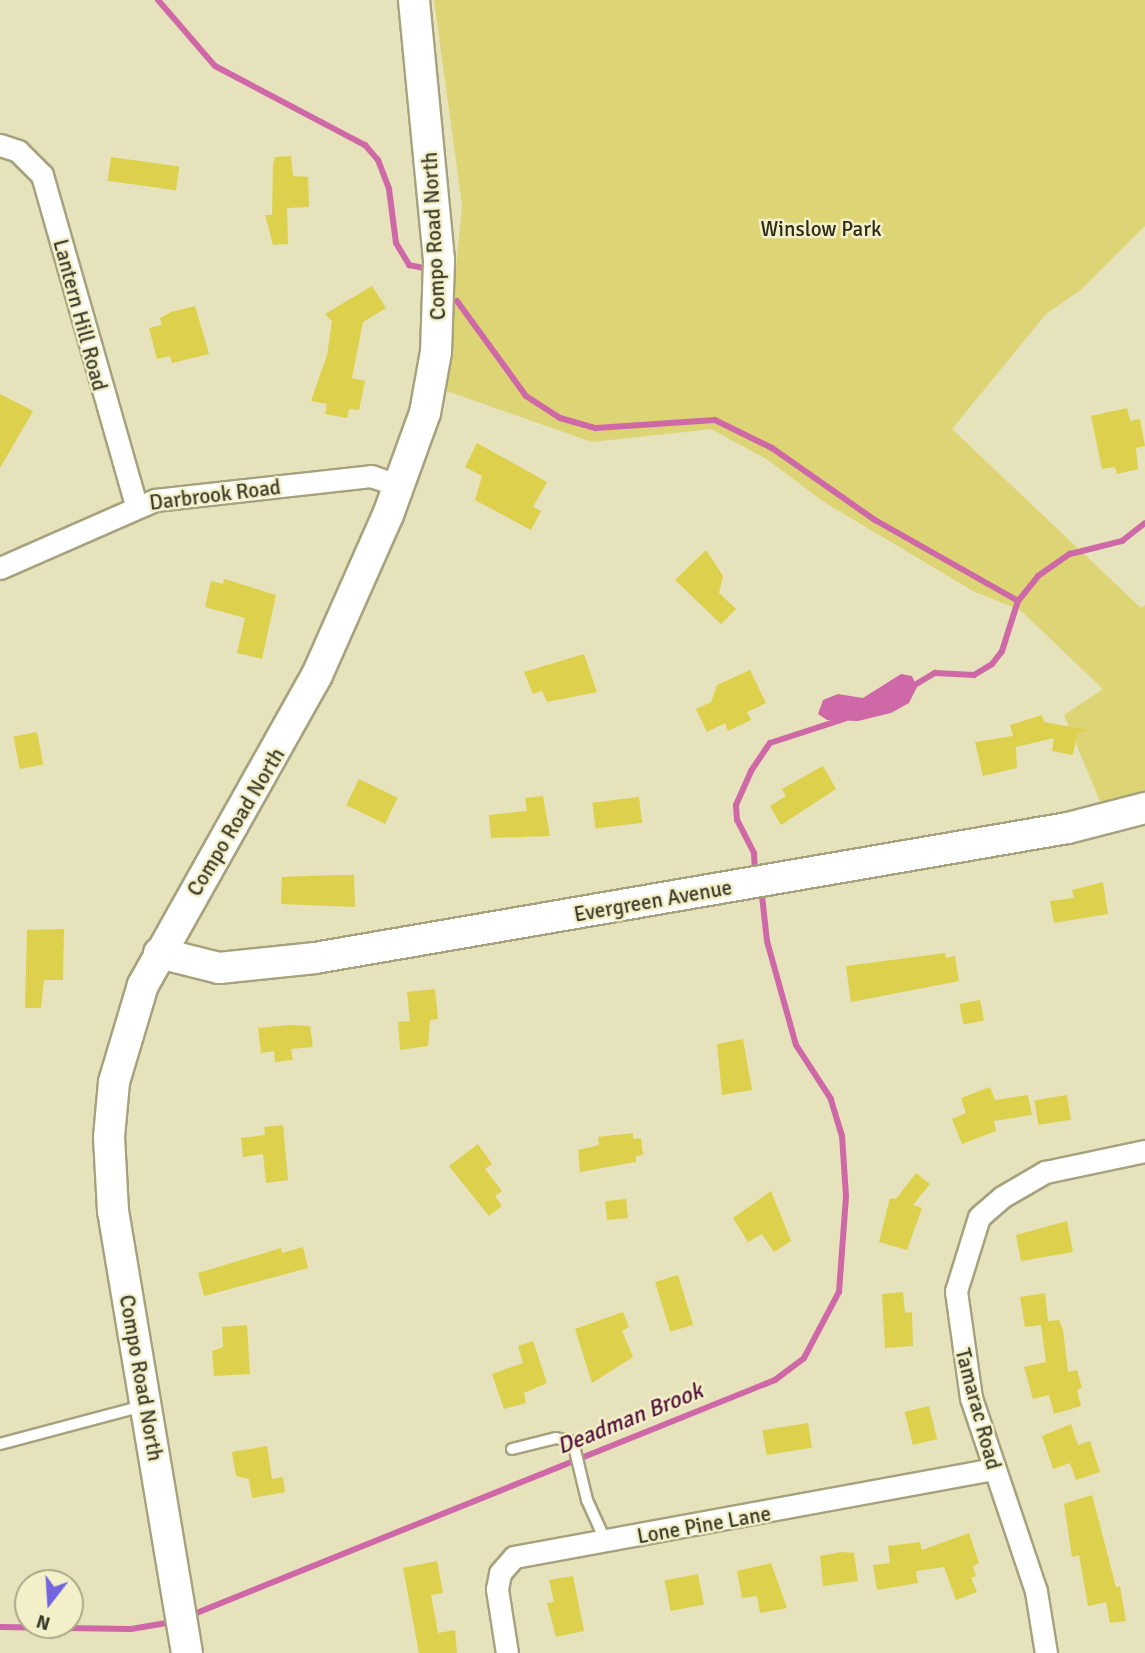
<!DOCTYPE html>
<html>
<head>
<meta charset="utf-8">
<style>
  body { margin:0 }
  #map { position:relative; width:1145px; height:1653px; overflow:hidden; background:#e6e3bc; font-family:Signika,sans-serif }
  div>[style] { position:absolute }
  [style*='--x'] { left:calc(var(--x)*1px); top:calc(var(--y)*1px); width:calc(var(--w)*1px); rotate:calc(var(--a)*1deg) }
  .green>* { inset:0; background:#ddd575 }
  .water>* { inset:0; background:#cf68a7 }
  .stream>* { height:6px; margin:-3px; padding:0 3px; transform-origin:3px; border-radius:3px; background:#cf68a7 }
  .building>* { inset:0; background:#dcd04d; transform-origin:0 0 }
  .roads { filter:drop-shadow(2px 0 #a5a27d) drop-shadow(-2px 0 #a5a27d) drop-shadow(0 2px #a5a27d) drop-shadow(0 -2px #a5a27d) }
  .service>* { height:10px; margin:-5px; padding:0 5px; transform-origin:5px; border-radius:5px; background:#fff }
  .minor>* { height:21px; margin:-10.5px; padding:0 10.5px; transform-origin:10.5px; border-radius:10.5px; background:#fff }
  .secondary>* { height:30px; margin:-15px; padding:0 15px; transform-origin:15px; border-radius:15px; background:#fff }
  span { translate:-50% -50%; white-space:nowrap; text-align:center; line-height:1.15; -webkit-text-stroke:5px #f3f0c9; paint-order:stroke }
  .park-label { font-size:21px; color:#2d2b15 }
  .street-label { font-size:21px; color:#3d3c2c }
  .water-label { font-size:23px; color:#54133e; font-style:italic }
  .north { position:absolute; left:14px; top:1569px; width:70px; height:70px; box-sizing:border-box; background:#f3f0c9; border:2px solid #aaa88a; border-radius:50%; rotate:197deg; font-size:19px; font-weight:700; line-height:28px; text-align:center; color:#3d3c2c }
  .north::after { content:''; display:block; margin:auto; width:24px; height:32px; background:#7365e0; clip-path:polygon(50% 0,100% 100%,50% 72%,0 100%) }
</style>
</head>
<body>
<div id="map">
  <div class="green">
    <div style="clip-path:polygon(434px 0,1145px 0,1145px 226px,1082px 289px,1046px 314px,952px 429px,1141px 608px,1145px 605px,1145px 798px,1104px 811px,1064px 715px,1103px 689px,1020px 610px,973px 591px,824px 502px,768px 460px,711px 429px,592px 442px,444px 390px,462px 205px)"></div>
  </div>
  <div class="water">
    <div style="clip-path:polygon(901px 674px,912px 676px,917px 687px,909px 703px,891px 713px,858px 721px,827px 720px,818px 714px,823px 700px,838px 694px,863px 698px)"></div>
  </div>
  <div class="stream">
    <div style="--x:158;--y:0;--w:87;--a:49.2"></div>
    <div style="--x:215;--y:66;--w:170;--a:27.8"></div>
    <div style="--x:365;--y:145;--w:20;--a:49"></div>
    <div style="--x:378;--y:160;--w:31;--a:69"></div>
    <div style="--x:389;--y:189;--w:54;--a:82.6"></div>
    <div style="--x:396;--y:243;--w:26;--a:59"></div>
    <div style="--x:409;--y:265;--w:14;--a:12"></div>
    <div style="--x:457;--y:301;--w:117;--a:54"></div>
    <div style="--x:526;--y:396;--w:40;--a:32.9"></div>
    <div style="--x:560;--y:418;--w:37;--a:16"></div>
    <div style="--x:596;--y:428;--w:119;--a:-3.8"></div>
    <div style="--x:715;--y:420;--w:64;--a:26.2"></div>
    <div style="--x:772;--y:448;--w:126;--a:35"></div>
    <div style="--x:875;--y:520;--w:164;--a:29.5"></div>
    <div style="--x:913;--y:686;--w:26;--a:-31"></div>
    <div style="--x:935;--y:673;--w:39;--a:3"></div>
    <div style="--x:974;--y:675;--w:21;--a:-31"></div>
    <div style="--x:992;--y:664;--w:16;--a:-52"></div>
    <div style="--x:1002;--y:651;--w:52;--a:-72.3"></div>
    <div style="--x:1018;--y:601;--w:32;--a:-51"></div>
    <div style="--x:1038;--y:576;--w:39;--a:-35"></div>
    <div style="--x:1070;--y:554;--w:54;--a:-14"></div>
    <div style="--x:1122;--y:541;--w:29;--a:-38"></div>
    <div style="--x:755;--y:872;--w:19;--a:-93"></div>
    <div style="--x:754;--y:853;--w:37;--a:-117"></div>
    <div style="--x:737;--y:820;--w:15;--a:-94"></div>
    <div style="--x:736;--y:805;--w:37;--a:-66"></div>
    <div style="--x:751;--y:771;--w:34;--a:-56"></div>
    <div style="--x:770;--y:743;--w:78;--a:-18"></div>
    <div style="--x:189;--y:1616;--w:632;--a:-21.94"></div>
    <div style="--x:775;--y:1380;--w:36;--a:-37"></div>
    <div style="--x:804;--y:1358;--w:75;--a:-62.1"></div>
    <div style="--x:839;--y:1292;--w:96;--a:-85.8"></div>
    <div style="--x:846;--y:1196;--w:60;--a:-93.8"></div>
    <div style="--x:842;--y:1136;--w:39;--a:-107"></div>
    <div style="--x:831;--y:1099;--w:64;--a:-122.9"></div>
    <div style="--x:796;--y:1045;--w:108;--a:-105.6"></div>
    <div style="--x:767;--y:941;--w:45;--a:-96.3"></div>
    <div style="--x:0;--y:1627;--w:131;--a:0.9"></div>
    <div style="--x:131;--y:1629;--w:42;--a:-9.7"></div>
  </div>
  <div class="building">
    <div style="clip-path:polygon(291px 156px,293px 176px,308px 177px,309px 207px,287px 208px,288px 244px,273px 245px,265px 215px,272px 215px,273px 165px,275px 157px)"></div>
    <div style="left:111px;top:157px;width:69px;height:24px;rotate:8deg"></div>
    <div style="clip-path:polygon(372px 286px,386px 308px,363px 322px,352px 378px,365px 381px,359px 410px,349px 409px,347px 418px,325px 414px,327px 404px,311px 401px,327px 355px,332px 321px,325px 314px)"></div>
    <div style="clip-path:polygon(195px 306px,209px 354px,172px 363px,170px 356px,157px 359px,149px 328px,162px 325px,160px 318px,171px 312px)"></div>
    <div style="clip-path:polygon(0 394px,33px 411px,0 468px)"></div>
    <div style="clip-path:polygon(1127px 408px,1130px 421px,1140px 419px,1145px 446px,1136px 448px,1138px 469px,1117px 474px,1115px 467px,1102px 469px,1091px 416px)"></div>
    <div style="clip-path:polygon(477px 443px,547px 482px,533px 507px,541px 511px,531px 530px,475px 500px,482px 476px,465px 467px)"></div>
    <div style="clip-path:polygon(706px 550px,723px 576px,719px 593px,736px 609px,721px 624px,675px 580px)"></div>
    <div style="clip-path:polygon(224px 579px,276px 595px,262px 659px,237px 653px,245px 618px,205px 607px,211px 581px,223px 584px)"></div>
    <div style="clip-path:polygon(584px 654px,597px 692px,547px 702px,542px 691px,533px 694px,524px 672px)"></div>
    <div style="clip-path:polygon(750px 670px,766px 703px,747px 712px,751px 720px,728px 731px,725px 723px,707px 732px,696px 709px,711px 702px,717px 685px)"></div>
    <div style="clip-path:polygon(1042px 715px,1044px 722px,1089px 730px,1077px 733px,1073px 755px,1052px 751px,1054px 738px,1016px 747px,1017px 768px,983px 776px,975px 742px,1013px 736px,1010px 725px)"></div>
    <div style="left:37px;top:732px;width:33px;height:24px;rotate:79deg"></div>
    <div style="clip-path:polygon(823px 766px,836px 789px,781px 825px,770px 806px,786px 796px,782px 789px)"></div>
    <div style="left:359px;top:779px;width:43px;height:29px;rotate:26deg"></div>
    <div style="clip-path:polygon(543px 796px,550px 836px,491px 838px,489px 815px,527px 811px,525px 798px)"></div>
    <div style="left:639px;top:797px;width:26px;height:47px;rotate:83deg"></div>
    <div style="clip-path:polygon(333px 875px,354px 875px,355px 907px,281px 904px,282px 877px)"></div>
    <div style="clip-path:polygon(1103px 882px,1108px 914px,1054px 923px,1050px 901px,1074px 898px,1072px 890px)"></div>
    <div style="clip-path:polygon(64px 929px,63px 980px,44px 980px,41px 1008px,25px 1008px,27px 930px)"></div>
    <div style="clip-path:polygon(945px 953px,946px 958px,955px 956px,959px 981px,851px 1002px,846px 966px)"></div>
    <div style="clip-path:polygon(435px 989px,438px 1019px,430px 1020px,428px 1046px,400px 1050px,398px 1022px,410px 1021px,407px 992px)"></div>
    <div style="left:980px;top:1000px;width:21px;height:21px;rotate:79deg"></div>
    <div style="clip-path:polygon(290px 1025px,310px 1026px,313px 1047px,291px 1049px,293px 1060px,275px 1062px,274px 1051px,261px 1053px,258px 1028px)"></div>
    <div style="clip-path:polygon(743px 1039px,752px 1090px,722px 1095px,717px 1044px)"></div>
    <div style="clip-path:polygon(990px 1087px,995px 1100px,1028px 1095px,1032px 1115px,994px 1121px,996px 1131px,962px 1144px,952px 1119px,966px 1113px,961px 1098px)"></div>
    <div style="left:1067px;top:1095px;width:25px;height:33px;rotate:81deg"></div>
    <div style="clip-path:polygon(283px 1125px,288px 1180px,266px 1183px,263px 1154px,243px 1157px,241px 1138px,265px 1135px,264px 1127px)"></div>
    <div style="clip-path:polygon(633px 1133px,633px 1139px,641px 1138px,643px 1155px,636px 1156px,636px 1162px,580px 1172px,578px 1150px,599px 1145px,598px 1137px)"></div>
    <div style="clip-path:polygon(478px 1144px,492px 1164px,485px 1169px,502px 1191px,495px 1196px,502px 1206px,489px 1216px,449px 1166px)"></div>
    <div style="clip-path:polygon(916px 1173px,930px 1184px,913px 1205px,922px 1208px,907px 1250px,879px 1242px,890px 1198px,896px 1199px)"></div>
    <div style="clip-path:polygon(771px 1191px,791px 1241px,774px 1252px,762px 1234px,748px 1242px,733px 1218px)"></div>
    <div style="left:626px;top:1199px;width:19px;height:21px;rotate:84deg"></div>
    <div style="clip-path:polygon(1067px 1221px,1073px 1252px,1021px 1261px,1016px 1235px)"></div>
    <div style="clip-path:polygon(303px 1247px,308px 1268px,204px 1296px,198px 1273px,281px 1248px,282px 1253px)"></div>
    <div style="left:678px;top:1275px;width:52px;height:24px;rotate:73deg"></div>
    <div style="clip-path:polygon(903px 1292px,905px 1313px,912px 1312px,913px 1346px,885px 1348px,882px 1294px)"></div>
    <div style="clip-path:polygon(1045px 1293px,1048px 1321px,1059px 1320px,1063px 1330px,1068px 1372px,1077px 1370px,1082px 1388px,1077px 1390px,1081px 1406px,1054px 1414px,1049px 1395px,1033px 1399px,1024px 1367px,1046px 1362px,1041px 1325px,1025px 1327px,1020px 1297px)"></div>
    <div style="clip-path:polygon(623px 1312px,629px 1327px,622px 1331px,633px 1357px,592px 1383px,575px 1329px)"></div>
    <div style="clip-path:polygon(247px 1325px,250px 1374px,214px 1376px,212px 1351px,223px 1347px,222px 1327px)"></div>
    <div style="clip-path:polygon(533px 1341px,547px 1383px,524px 1393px,526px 1403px,504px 1409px,492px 1374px,523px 1363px,518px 1346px)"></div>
    <div style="left:929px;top:1406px;width:34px;height:25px;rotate:76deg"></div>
    <div style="left:808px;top:1423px;width:25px;height:46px;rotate:81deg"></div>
    <div style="clip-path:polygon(1071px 1424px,1078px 1445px,1090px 1441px,1100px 1472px,1076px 1480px,1070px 1463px,1053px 1469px,1042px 1436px)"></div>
    <div style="clip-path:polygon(267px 1446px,272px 1479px,283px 1477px,285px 1492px,252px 1498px,249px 1479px,236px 1476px,232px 1452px)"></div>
    <div style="clip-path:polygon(1092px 1495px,1116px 1587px,1120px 1586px,1126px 1621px,1110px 1623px,1106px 1602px,1088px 1606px,1079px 1555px,1072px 1557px,1064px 1504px)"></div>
    <div style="clip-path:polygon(969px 1533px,979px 1563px,973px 1566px,976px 1576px,971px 1578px,977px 1592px,956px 1600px,944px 1567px,916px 1571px,918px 1583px,877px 1590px,873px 1565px,890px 1563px,888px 1546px,920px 1542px,922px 1550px)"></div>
    <div style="clip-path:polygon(841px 1552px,854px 1553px,858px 1581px,823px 1586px,820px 1556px)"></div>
    <div style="clip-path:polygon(437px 1561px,443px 1593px,431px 1595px,438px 1633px,455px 1630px,457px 1653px,419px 1653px,403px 1568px)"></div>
    <div style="clip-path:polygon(771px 1563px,787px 1608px,760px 1613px,757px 1596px,742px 1598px,737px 1571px)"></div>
    <div style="left:698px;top:1574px;width:31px;height:34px;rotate:79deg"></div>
    <div style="clip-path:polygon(573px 1576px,584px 1631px,556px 1637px,547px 1603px,554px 1602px,549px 1580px)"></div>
  </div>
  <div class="roads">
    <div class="service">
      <div style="--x:0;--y:1444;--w:148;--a:-14.9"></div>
      <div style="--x:512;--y:1449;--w:45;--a:-14"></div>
      <div style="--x:556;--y:1438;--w:17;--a:13"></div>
      <div style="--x:573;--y:1442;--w:60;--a:76.4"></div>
      <div style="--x:587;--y:1500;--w:46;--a:65.7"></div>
    </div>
    <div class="minor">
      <div style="--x:0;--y:145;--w:19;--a:18"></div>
      <div style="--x:18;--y:151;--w:34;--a:45"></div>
      <div style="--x:42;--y:175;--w:344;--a:74.1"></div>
      <div style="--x:0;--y:568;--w:169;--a:-23.7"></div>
      <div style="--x:155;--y:500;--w:217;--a:-6.3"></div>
      <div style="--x:371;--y:476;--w:31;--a:19"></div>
      <div style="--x:507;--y:1653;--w:65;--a:-98.9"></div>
      <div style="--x:497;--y:1589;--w:16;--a:-79"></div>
      <div style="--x:500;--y:1573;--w:21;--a:-49"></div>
      <div style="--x:514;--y:1557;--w:488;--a:-10.4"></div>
      <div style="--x:1046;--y:1653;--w:63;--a:-99.2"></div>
      <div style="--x:1036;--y:1591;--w:204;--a:-108.6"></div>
      <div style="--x:971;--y:1398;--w:108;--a:-98"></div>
      <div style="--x:956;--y:1291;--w:77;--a:-72.7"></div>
      <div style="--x:979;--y:1217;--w:30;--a:-41"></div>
      <div style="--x:1002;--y:1197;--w:50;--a:-30.2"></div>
      <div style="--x:1045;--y:1172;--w:102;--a:-11.9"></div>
    </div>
    <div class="secondary">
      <div style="--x:159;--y:953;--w:62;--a:14"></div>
      <div style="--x:219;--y:968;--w:97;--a:-5.9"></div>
      <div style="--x:315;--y:958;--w:764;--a:-9.8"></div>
      <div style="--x:1068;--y:828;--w:80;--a:-14.6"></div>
      <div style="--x:187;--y:1653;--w:448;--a:-99.5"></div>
      <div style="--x:113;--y:1211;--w:74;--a:-93.1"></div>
      <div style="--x:109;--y:1137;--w:55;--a:-84.8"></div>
      <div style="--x:114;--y:1082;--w:101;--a:-73.4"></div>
      <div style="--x:143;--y:985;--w:355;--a:-60.7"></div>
      <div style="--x:317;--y:675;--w:175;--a:-66.1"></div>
      <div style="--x:388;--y:515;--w:109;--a:-70.1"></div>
      <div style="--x:425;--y:413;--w:62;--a:-79.8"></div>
      <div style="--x:436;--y:352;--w:92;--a:-88.1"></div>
      <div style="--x:439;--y:260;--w:261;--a:-95.5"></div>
    </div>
  </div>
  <div class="park-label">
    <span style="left:821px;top:229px">Winslow Park</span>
  </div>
  <div class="street-label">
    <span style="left:434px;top:236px;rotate:-93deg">Compo Road North</span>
    <span style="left:80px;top:315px;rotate:75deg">Lantern Hill Road</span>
    <span style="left:215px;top:495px;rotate:-7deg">Darbrook Road</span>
    <span style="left:236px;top:822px;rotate:-59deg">Compo Road North</span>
    <span style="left:653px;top:901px;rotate:-10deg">Evergreen Avenue</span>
    <span style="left:141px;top:1378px;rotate:80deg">Compo Road North</span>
    <span style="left:978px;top:1409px;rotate:75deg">Tamarac Road</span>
    <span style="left:704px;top:1525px;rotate:-10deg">Lone Pine Lane</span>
  </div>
  <div class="water-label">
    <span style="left:630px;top:1419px;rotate:-22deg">Deadman Brook</span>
  </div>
  <div class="north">N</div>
</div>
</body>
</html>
